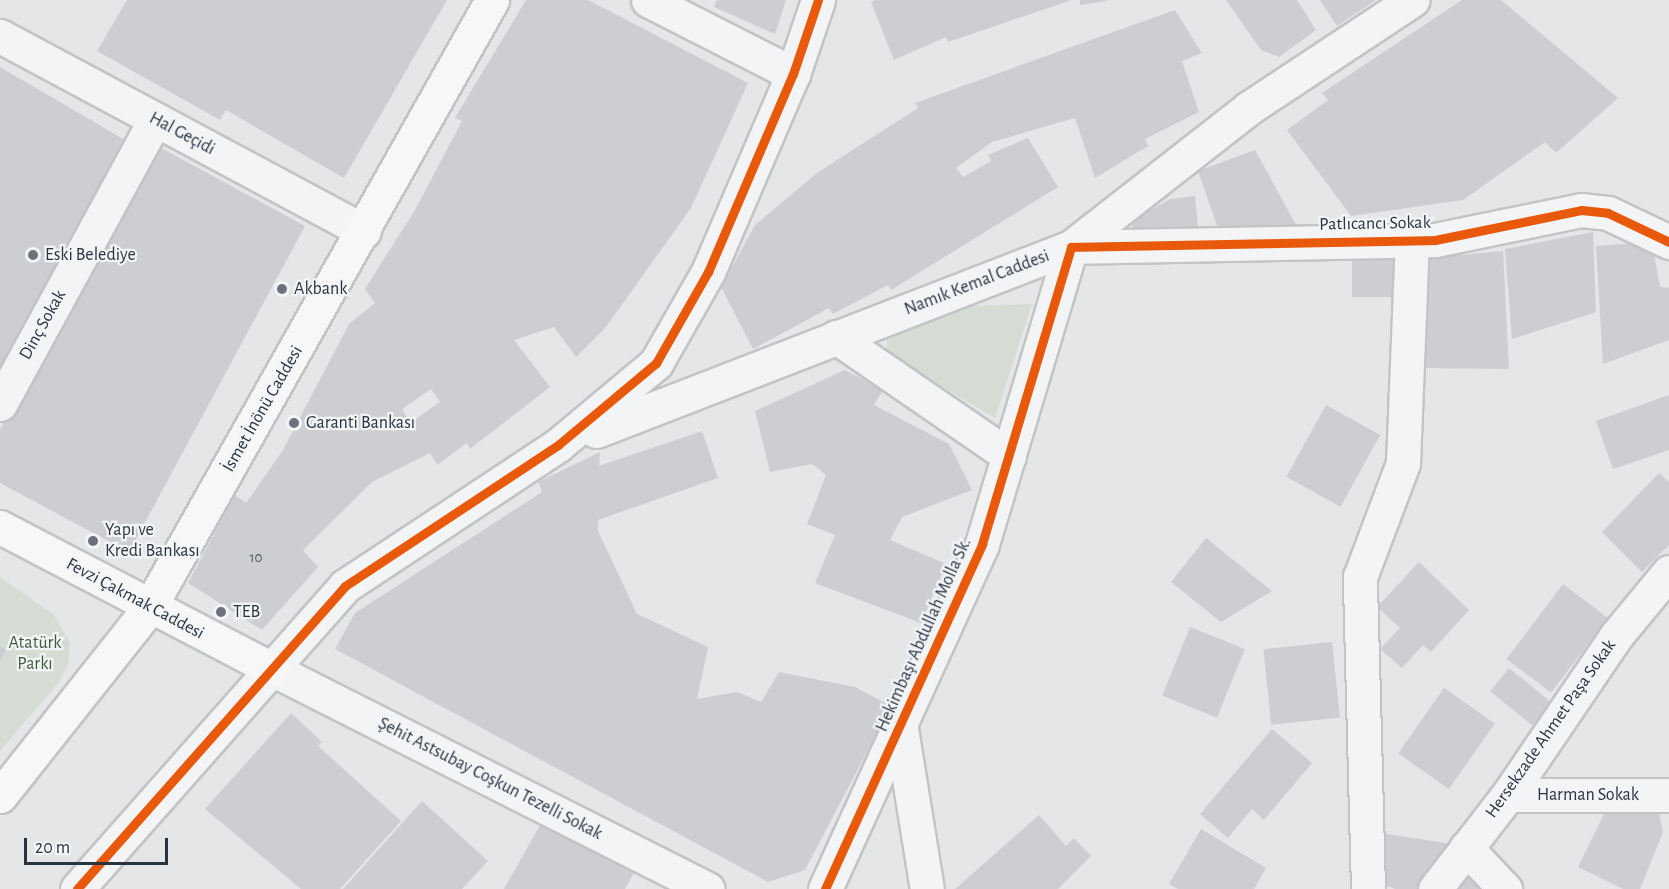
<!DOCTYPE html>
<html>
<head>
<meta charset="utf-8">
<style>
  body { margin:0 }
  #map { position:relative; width:1669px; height:889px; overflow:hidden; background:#e4e6e8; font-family:"Alegreya Sans",sans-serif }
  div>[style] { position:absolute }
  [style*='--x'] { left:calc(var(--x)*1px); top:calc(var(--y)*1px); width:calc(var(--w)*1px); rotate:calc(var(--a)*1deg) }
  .green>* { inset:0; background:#d5dcd4 }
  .building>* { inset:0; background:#ccced1; transform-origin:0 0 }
  .roads { filter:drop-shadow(2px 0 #c2c4c6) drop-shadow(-2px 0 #c2c4c6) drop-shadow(0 2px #c2c4c6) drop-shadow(0 -2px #c2c4c6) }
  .minor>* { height:33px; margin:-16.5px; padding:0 16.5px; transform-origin:16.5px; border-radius:16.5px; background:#f3f4f5 }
  .major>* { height:33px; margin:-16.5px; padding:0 16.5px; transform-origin:16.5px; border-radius:16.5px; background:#f7f7f7 }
  .cycleway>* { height:9px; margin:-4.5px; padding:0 4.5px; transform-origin:4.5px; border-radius:4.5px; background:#e8590c }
  .dots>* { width:16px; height:16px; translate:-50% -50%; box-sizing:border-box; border:3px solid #f2f4f7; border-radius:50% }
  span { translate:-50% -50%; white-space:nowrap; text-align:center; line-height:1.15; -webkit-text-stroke:4.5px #f2f4f7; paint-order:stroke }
  .number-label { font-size:15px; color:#545a66 }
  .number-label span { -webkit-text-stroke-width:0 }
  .street-label { font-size:18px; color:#2b3341 }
  .poi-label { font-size:18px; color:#2b3341 }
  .left { translate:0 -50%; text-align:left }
  .park-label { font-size:18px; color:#3f5c39 }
  .scale { position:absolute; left:24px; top:838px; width:144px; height:27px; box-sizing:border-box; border:3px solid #2b3341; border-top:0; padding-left:8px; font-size:18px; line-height:21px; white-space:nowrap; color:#2b3341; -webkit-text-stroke:4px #f2f4f7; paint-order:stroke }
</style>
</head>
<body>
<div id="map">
  <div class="green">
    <div style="clip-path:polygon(1032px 304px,995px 418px,887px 354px,887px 340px,966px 306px)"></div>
    <div style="clip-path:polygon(0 577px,54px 615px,70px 643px,68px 665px,58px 683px,0 751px)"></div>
  </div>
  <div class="building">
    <div style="clip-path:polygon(127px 0,447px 0,344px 178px,226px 110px,220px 120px,97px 51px)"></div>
    <div style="clip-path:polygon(evenodd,526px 0,588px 0,748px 83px,691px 208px,606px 327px,576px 357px,554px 327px,514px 340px,550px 387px,470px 449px,467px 443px,437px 465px,430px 453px,372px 482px,303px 550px,318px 567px,262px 630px,188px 583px,235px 495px,246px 503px,283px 450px,349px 324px,375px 303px,365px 289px,415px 210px,462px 121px,455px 118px,526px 0,431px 389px,440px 402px,410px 423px,402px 409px,431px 389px)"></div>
    <div style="clip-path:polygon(717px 0,786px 0,775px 34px,714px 7px)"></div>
    <div style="clip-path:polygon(875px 0,1069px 0,1069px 1px,948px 42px,946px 37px,894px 60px,871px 2px)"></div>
    <div style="clip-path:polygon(1080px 0,1106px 0,1107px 1px,1080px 5px)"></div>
    <div style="clip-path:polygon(1226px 0,1297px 0,1316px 30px,1279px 57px,1261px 50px)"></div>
    <div style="clip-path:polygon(1320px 0,1376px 0,1337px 26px)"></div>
    <div style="clip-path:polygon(1462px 0,1501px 0,1618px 98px,1556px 153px,1545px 142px,1463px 200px,1351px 216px,1287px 130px,1328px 100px,1322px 93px)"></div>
    <div style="clip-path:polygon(1175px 10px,1202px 53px,1182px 61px,1199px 112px,1145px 139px,1148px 146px,1095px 178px,1075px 118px,992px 142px,956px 168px,963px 177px,991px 161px,988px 155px,1028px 138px,1058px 187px,891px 290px,888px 285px,833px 314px,829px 308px,753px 349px,721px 287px,755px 225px,817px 173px,918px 108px,915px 103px)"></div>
    <div style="clip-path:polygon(0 67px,130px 143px,0 368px)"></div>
    <div style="clip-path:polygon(154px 144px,305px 226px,129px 552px,0 483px,0 430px)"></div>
    <div style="clip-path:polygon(1255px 150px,1296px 225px,1219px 231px,1198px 171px)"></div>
    <div style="clip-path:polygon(1195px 196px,1199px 237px,1130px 239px,1134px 220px,1170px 199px)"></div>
    <div style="clip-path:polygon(1593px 232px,1596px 312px,1512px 339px,1505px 249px)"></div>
    <div style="clip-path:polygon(1652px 242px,1660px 287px,1669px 288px,1669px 340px,1603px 364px,1596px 246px)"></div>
    <div style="clip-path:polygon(1503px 251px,1509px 369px,1426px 368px,1427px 258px)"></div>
    <div style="left:1400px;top:256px;width:41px;height:48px;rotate:90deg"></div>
    <div style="clip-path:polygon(845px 370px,883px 390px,874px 405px,949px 444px,972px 490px,902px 517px,890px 540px,946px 564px,921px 623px,815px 583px,835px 535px,807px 524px,826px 475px,812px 464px,770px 472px,755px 411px)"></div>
    <div style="clip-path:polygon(1669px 395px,1669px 450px,1613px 469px,1596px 421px)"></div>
    <div style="left:1326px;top:405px;width:62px;height:82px;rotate:29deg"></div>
    <div style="clip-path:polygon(702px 431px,718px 478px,598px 520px,598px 531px,637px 614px,708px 647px,697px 699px,737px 692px,761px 702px,779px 672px,855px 687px,891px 706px,805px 870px,768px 882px,335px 649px,355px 613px,542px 492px,538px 482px,600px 452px,599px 466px)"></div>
    <div style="clip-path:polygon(1659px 473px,1669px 482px,1669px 545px,1642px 572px,1602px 532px)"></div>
    <div style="clip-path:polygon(1206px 538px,1272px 591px,1221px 622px,1171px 582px)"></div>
    <div style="clip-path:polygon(1419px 562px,1469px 610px,1431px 652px,1423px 645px,1402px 668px,1380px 649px,1400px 628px,1377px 607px)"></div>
    <div style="left:1563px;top:584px;width:56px;height:94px;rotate:37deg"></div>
    <div style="left:1190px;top:627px;width:59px;height:74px;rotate:22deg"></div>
    <div style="left:1332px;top:642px;width:76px;height:69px;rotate:84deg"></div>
    <div style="clip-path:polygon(0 646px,7px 650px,0 660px)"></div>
    <div style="left:1509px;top:668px;width:54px;height:30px;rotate:39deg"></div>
    <div style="left:1444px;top:688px;width:62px;height:80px;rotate:35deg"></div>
    <div style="clip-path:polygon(291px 713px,322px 742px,318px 746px,401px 821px,340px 889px,301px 889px,205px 809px)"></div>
    <div style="clip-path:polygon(1272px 729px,1312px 763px,1264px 820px,1252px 809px,1228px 838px,1200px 814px)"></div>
    <div style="clip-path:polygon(422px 801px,488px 861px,462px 889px,343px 889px)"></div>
    <div style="clip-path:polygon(1606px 810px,1659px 813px,1663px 832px,1640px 889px,1623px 889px,1578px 867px)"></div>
    <div style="clip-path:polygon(1039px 815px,1066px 846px,1074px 838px,1091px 856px,1058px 889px,955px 889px)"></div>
    <div style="clip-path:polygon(544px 818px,636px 869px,625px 889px,504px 889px)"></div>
    <div style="clip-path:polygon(1201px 829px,1266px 868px,1254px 889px,1178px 889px,1169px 884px)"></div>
    <div style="clip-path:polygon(1380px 833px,1452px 844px,1421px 889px,1395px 889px,1379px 883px)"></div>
    <div style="clip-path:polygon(1462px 874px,1481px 889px,1451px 889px)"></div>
  </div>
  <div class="roads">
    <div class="minor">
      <div style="--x:648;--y:0;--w:163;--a:27"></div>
      <div style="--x:0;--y:36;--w:413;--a:28.2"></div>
      <div style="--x:836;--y:337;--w:210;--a:34.5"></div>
      <div style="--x:0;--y:404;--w:324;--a:-61.4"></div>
      <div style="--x:596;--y:431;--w:509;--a:-21.17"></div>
      <div style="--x:1071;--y:247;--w:226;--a:-38"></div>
      <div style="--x:1249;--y:108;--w:196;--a:-33.5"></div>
      <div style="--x:272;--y:669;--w:488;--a:26.8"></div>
      <div style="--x:901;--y:729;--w:162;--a:80.8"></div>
      <div style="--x:1508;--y:795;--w:161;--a:0"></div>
      <div style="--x:1466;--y:848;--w:57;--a:46.4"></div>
      <div style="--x:77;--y:889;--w:405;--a:-48.5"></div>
      <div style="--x:345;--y:586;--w:255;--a:-33.5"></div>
      <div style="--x:558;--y:445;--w:128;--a:-39.9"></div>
      <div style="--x:656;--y:363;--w:105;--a:-60.3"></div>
      <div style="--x:708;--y:272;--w:215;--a:-66.8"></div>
      <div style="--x:793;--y:74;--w:78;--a:-71.3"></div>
      <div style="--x:825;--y:889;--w:379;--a:-65.5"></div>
      <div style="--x:982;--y:544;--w:310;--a:-73.3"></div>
      <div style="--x:1071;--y:247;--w:364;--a:-1.1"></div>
      <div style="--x:1435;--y:240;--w:149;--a:-11.6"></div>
      <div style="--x:1581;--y:210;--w:27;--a:6"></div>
      <div style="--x:1608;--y:213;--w:68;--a:25.4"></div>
      <div style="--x:1368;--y:889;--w:312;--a:-91.5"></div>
      <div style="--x:1360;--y:577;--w:122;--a:-69.3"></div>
      <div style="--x:1403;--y:463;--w:222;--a:-87.7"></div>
      <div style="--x:1435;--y:889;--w:119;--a:-52.2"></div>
      <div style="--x:1508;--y:795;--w:192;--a:-55.8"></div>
      <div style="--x:1616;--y:636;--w:83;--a:-50.4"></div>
    </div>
    <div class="major">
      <div style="--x:0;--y:527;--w:307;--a:27.6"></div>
      <div style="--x:0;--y:796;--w:240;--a:-51.6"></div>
      <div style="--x:149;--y:608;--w:698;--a:-60.57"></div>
    </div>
  </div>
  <div class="cycleway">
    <div style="--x:77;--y:889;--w:405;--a:-48.5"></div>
    <div style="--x:345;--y:586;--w:255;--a:-33.5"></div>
    <div style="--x:558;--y:445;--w:128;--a:-39.9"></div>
    <div style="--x:656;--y:363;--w:105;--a:-60.3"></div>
    <div style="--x:708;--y:272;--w:215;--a:-66.8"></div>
    <div style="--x:793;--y:74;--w:78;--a:-71.3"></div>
    <div style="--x:825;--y:889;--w:379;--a:-65.5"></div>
    <div style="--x:982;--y:544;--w:310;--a:-73.3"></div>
    <div style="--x:1071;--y:247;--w:364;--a:-1.1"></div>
    <div style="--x:1435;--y:240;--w:149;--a:-11.6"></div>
    <div style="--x:1581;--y:210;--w:27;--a:6"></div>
    <div style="--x:1608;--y:213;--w:68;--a:25.4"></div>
  </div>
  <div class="dots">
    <div style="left:33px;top:255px;background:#6c727b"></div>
    <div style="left:282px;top:289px;background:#6c727b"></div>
    <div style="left:294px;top:423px;background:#6c727b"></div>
    <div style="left:93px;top:541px;background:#6c727b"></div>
    <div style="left:221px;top:612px;background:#6c727b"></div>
  </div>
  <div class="number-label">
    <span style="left:256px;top:558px">10</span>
  </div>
  <div class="street-label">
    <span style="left:182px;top:134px;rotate:28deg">Hal Geçidi</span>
    <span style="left:1375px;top:224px;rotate:-1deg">Patlıcancı Sokak</span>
    <span style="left:977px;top:283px;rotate:-21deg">Namık Kemal Caddesi</span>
    <span style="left:43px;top:325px;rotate:-61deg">Dinç Sokak</span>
    <span style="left:263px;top:409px;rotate:-60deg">İsmet İnönü Caddesi</span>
    <span style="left:135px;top:599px;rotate:28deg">Fevzi Çakmak Caddesi</span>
    <span style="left:924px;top:635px;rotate:-66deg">Hekimbaşı Abdullah Molla Sk.</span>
    <span style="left:1551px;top:729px;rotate:-55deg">Hersekzade Ahmet Paşa Sokak</span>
    <span style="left:490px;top:779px;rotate:27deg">Şehit Astsubay Coşkun Tezelli Sokak</span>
    <span style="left:1588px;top:795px">Harman Sokak</span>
  </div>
  <div class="poi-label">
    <span class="left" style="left:45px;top:255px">Eski Belediye</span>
    <span class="left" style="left:294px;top:289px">Akbank</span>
    <span class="left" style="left:306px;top:423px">Garanti Bankası</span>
    <span class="left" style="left:105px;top:541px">Yapı ve<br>Kredi Bankası</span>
    <span class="left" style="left:233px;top:612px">TEB</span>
  </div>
  <div class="park-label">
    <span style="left:35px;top:654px">Atatürk<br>Parkı</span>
  </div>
  <div class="scale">20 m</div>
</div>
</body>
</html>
